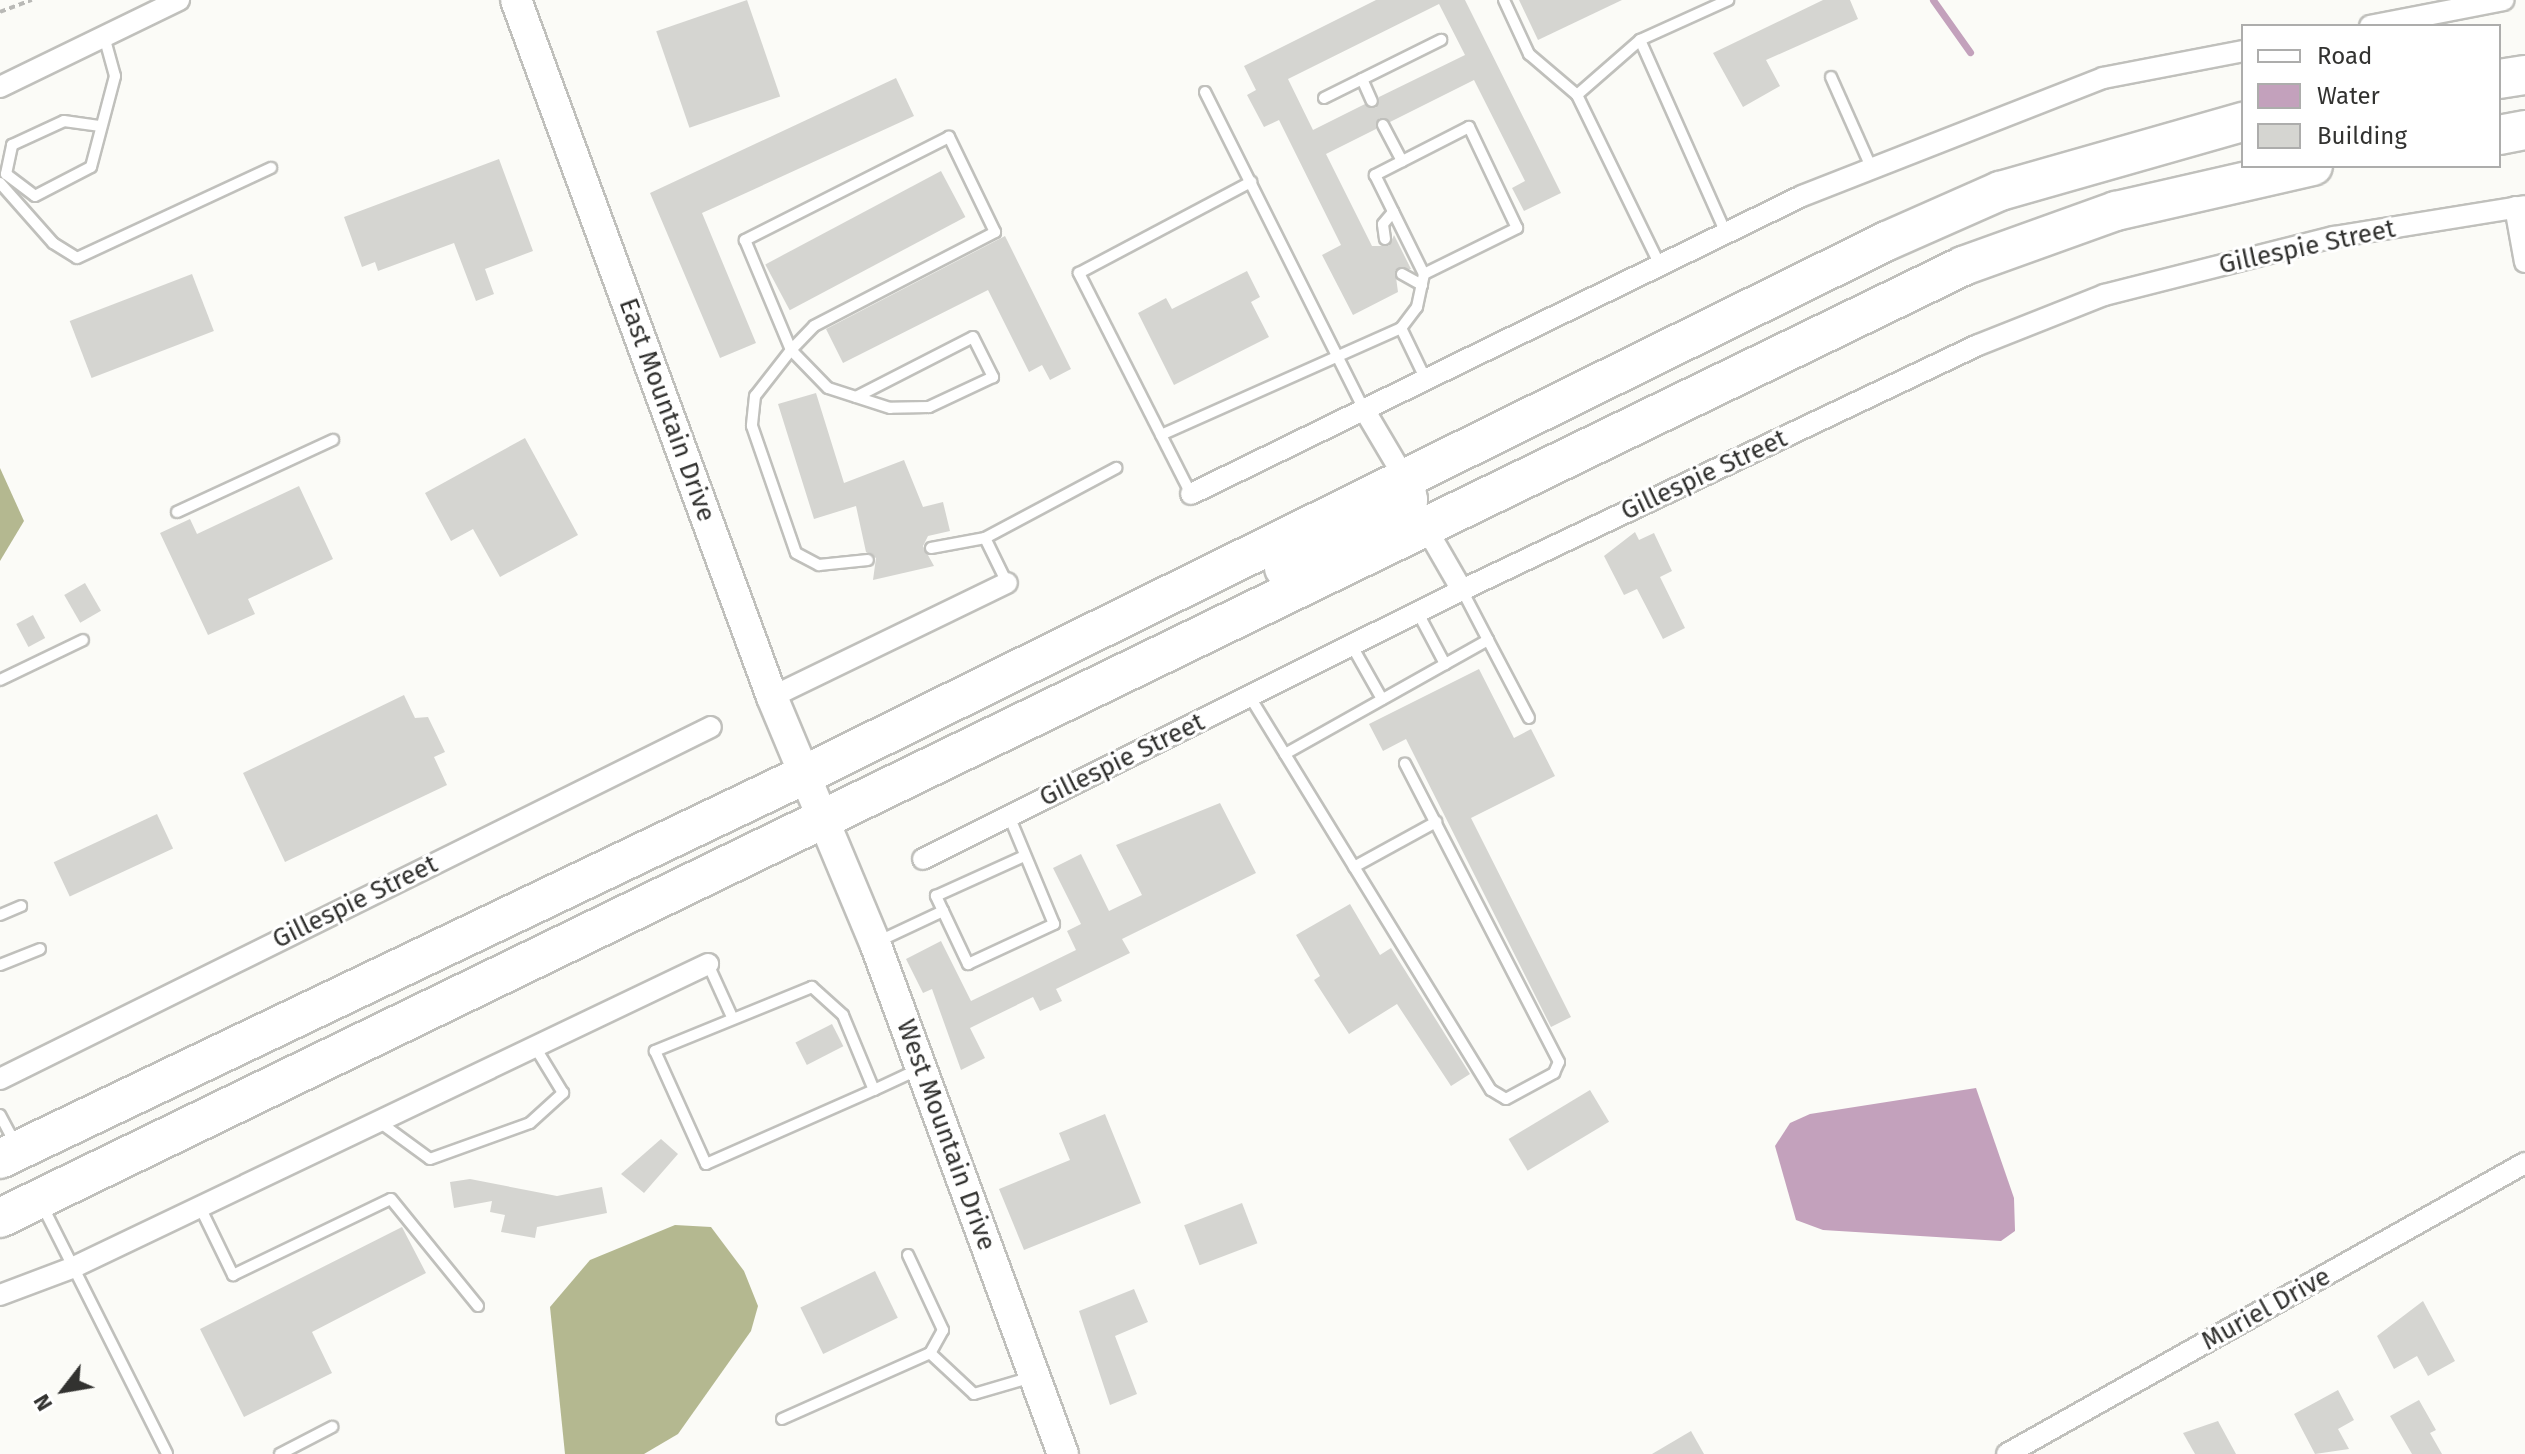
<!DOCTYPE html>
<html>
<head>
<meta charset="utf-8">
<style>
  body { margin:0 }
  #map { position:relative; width:2525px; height:1454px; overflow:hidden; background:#fbfbf7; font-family:"Fira Sans",sans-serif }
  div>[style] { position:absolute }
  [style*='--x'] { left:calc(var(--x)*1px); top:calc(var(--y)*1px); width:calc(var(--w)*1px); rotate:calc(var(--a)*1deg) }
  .forest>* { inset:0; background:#b4b890 }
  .water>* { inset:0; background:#c3a1bc }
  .stream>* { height:7px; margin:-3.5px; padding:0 3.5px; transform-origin:3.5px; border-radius:3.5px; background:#c3a1bc }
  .building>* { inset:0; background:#d5d5d1; transform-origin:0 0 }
  .path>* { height:4px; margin-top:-2px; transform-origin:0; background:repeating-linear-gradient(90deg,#b9b9b6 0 6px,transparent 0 10px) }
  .roads { filter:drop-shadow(2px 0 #c0c0bc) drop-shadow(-2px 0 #c0c0bc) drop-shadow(0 2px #c0c0bc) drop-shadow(0 -2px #c0c0bc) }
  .lane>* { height:10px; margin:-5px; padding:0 5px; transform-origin:5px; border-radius:5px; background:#fff }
  .street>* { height:20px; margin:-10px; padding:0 10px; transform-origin:10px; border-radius:10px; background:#fff }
  .secondary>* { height:30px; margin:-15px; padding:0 15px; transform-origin:15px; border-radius:15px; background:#fff }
  .highway>* { height:38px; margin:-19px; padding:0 19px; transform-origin:19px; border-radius:19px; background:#fff }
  span { translate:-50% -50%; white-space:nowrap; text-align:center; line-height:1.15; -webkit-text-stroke:6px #fff; paint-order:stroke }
  .street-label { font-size:26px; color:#323230 }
  .legend { position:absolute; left:2241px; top:24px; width:260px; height:144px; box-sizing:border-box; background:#fff; border:2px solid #adadac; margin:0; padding:10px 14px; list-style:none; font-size:24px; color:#323230 }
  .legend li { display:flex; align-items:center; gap:16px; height:40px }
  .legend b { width:40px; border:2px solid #adadac }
  .north { position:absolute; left:24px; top:1350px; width:80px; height:80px; -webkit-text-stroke:6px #fff; paint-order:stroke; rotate:239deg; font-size:22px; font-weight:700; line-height:32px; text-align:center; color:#323230 }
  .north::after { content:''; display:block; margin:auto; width:28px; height:36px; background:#323230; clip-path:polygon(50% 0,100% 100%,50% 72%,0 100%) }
</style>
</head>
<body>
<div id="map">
  <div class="forest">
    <div style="clip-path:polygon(0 468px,24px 521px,0 561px)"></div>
    <div style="clip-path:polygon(675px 1225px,711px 1227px,744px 1271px,758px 1306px,751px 1331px,678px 1434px,644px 1454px,565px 1454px,550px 1307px,590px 1260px)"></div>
  </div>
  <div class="water">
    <div style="clip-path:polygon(1976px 1088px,2014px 1198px,2015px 1231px,2001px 1241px,1823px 1230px,1796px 1220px,1775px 1146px,1790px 1123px,1810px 1114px)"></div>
  </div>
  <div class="stream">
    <div style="--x:1933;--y:0;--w:64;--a:54.6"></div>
  </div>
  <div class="building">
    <div style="left:747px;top:0;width:102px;height:96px;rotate:71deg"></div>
    <div style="clip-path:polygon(evenodd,1376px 0,1465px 0,1561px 193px,1524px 211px,1512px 188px,1525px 181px,1474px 80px,1390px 122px,1379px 118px,1376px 129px,1326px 154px,1372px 246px,1389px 246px,1394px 235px,1411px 269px,1395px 270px,1398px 292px,1353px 315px,1322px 255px,1341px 245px,1279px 120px,1264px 127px,1247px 95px,1256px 90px,1244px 66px,1376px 0,1439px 4px,1465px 55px,1379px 97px,1376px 108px,1365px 104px,1313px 130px,1288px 79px,1439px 4px)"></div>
    <div style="clip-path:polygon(1519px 0,1622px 0,1538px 40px)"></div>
    <div style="clip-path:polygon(1823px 0,1850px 0,1858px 19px,1766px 60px,1780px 86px,1743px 107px,1713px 53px)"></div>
    <div style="clip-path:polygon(896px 78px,914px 116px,702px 213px,756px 343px,720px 358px,650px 193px)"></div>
    <div style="clip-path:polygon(499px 159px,533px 251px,485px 269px,494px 294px,476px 301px,454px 243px,378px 271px,375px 262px,362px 267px,344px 217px)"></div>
    <div style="left:941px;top:171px;width:52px;height:199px;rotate:62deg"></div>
    <div style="clip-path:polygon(1005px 236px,1071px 369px,1050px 380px,1042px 365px,1029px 372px,988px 290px,843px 363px,826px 329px)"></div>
    <div style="clip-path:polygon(1247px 271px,1260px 297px,1251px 302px,1269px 337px,1174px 385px,1138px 313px,1166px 298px,1172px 309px)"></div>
    <div style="left:192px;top:274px;width:61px;height:131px;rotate:69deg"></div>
    <div style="clip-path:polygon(816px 393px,844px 483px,904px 460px,923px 507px,943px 502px,950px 531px,928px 536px,923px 546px,934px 566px,873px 580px,876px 558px,866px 552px,856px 506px,814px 519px,778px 404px)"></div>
    <div style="clip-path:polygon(525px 438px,578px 535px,500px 577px,473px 529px,451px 541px,425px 493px)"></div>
    <div style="clip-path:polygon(299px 486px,333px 559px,248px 599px,255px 614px,208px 635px,160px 533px,190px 519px,197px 534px)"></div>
    <div style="clip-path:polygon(1635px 532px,1639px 540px,1654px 533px,1672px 571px,1660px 577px,1685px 628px,1663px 639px,1637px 589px,1624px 595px,1604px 556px)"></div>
    <div style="left:85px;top:583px;width:32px;height:24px;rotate:60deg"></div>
    <div style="left:33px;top:615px;width:26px;height:19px;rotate:62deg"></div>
    <div style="clip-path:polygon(1479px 669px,1514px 738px,1531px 729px,1555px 776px,1471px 818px,1571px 1017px,1551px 1027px,1406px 739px,1383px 751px,1369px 724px)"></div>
    <div style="clip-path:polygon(404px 695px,415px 718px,428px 717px,445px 752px,434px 757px,447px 785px,285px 862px,243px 773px)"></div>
    <div style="clip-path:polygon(1220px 803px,1256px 873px,1122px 939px,1130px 953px,1056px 989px,1062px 1001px,1040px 1011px,1033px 997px,970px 1028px,985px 1058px,961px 1070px,932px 989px,923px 993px,906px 959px,941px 941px,971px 1001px,1076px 950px,1067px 931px,1081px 924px,1053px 868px,1081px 854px,1109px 911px,1142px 895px,1116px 845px)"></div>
    <div style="left:157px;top:814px;width:38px;height:114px;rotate:65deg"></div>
    <div style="clip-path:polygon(1350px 904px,1380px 955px,1391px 948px,1470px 1074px,1451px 1086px,1397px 1004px,1349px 1034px,1314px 980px,1320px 976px,1296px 935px)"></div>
    <div style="left:832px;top:1024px;width:25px;height:41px;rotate:63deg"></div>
    <div style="left:1590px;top:1090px;width:37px;height:95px;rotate:59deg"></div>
    <div style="clip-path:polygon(1105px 1114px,1141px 1203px,1024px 1250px,999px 1189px,1070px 1160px,1059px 1133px)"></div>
    <div style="clip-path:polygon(661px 1139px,678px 1154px,644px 1193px,621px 1174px)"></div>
    <div style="clip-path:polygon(470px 1179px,557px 1196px,602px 1187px,607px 1213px,537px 1227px,535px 1238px,501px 1232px,505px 1215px,490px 1212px,492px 1201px,454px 1208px,450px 1182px)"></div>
    <div style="left:1242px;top:1203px;width:43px;height:62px;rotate:69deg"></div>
    <div style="clip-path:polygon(402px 1227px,426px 1273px,312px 1332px,332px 1373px,244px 1417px,200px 1329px)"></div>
    <div style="left:875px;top:1271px;width:52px;height:83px;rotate:64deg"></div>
    <div style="clip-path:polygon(1134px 1289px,1148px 1322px,1115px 1336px,1137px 1394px,1110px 1405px,1079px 1311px)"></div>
    <div style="clip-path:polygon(2423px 1301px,2455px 1361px,2428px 1376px,2417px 1356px,2394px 1369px,2377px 1336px)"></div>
    <div style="clip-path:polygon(2338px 1390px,2354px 1420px,2338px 1429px,2349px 1449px,2315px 1454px,2294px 1414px)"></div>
    <div style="clip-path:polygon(2419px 1400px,2436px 1430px,2430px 1433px,2442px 1454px,2412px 1454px,2390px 1416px)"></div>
    <div style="clip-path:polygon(2218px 1421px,2236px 1454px,2195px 1454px,2183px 1433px)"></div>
    <div style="clip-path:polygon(1691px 1431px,1704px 1454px,1652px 1454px)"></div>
  </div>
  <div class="path">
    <div style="--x:0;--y:12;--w:34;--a:-21"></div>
  </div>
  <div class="roads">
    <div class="lane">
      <div style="--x:1504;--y:0;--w:60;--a:65.2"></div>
      <div style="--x:1529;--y:54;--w:63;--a:40.5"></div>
      <div style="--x:1577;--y:95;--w:189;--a:64"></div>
      <div style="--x:1640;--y:40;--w:211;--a:66"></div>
      <div style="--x:1831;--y:77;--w:98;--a:66"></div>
      <div style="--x:1362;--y:79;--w:24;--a:66"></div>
      <div style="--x:1205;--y:92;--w:357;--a:63.4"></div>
      <div style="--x:1577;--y:95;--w:84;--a:-41.1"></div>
      <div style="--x:1640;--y:40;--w:97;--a:-24.4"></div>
      <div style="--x:1324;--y:98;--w:131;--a:-26.4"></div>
      <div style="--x:1383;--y:125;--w:41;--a:62.2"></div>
      <div style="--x:6;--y:174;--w:36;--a:37"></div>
      <div style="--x:35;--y:196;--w:63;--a:-27.4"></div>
      <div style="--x:91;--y:167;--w:94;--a:-75.2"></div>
      <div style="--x:115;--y:76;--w:41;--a:-105.4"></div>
      <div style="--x:6;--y:174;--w:30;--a:-78"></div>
      <div style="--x:12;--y:145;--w:57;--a:-24.8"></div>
      <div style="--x:64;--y:121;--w:37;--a:8"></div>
      <div style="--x:0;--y:183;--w:80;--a:48.5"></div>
      <div style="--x:53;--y:243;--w:28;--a:32"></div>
      <div style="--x:77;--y:258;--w:214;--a:-24.9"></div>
      <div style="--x:1385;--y:239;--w:15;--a:-98"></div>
      <div style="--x:1383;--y:224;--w:16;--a:-50"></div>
      <div style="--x:1402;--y:274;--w:23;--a:29"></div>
      <div style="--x:1424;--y:274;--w:104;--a:-26.3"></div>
      <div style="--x:1517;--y:228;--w:112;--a:-115.4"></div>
      <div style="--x:1469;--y:127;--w:106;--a:152.9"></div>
      <div style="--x:1375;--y:175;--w:110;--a:63.7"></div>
      <div style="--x:1424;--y:274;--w:34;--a:102"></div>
      <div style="--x:1417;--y:307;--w:26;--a:127"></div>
      <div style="--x:1401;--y:328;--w:58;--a:64.3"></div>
      <div style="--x:856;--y:397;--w:131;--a:-27.1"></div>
      <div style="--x:973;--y:337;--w:45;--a:63.4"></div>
      <div style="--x:993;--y:377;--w:71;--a:154.9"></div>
      <div style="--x:929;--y:407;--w:39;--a:179"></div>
      <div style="--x:890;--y:408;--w:65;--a:-162.1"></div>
      <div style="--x:828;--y:388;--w:53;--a:-134.2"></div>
      <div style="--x:791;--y:350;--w:33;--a:-46"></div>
      <div style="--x:814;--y:326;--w:204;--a:-27.4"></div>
      <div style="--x:995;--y:232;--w:106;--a:-115.8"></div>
      <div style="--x:949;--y:137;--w:229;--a:153.2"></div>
      <div style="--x:745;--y:240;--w:119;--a:67.3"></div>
      <div style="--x:791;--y:350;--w:58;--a:128"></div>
      <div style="--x:755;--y:396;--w:30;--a:96"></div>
      <div style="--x:752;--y:426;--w:134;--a:70.9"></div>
      <div style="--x:796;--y:553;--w:26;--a:28"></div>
      <div style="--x:819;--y:565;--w:49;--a:-5.8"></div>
      <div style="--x:1161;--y:435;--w:263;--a:-24"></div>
      <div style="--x:1191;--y:494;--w:248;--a:-116.9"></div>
      <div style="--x:1079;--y:273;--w:195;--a:-27.9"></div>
      <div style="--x:177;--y:512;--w:172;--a:-24.8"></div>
      <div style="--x:985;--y:538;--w:149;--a:-28.1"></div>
      <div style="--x:931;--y:548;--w:55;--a:-10.5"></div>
      <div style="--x:985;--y:538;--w:50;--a:63.9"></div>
      <div style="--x:1462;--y:590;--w:56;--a:62.5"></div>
      <div style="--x:1418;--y:613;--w:58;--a:62.1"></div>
      <div style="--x:1352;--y:646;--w:61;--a:60.5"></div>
      <div style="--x:0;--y:680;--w:92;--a:-25.7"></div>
      <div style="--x:1250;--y:697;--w:461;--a:58.5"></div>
      <div style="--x:1491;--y:1090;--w:17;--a:31"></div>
      <div style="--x:1506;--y:1099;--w:55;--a:-28.4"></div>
      <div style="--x:1554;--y:1073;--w:12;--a:-66"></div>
      <div style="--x:1559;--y:1062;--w:336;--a:-117.3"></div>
      <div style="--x:1285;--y:754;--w:233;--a:-29.3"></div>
      <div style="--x:1488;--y:640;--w:88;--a:62.3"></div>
      <div style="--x:1354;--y:867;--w:94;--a:-28.8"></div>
      <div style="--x:943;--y:911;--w:17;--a:-115"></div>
      <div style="--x:936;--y:896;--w:97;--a:-24.4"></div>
      <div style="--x:0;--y:915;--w:23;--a:-23"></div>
      <div style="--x:877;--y:942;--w:73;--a:-25.2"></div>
      <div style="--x:943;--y:911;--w:59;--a:64.7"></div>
      <div style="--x:968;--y:964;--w:95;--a:-24.9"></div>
      <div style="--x:1054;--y:924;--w:117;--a:-112.6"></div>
      <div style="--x:708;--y:964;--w:58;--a:65.6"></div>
      <div style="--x:0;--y:965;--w:43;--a:-21.8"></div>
      <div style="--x:874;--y:1090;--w:81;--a:-112.5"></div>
      <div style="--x:843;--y:1015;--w:42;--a:-137.9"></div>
      <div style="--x:812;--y:987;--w:170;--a:157.8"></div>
      <div style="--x:655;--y:1051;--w:124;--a:65.7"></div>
      <div style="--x:706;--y:1164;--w:184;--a:-23.8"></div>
      <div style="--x:874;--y:1090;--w:50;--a:-25"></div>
      <div style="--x:0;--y:1115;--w:34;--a:62"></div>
      <div style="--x:378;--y:1121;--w:64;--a:36.2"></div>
      <div style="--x:430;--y:1159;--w:106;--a:-19.8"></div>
      <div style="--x:530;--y:1123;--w:45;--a:-42.3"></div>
      <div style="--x:563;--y:1093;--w:54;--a:-121.3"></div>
      <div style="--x:43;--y:1207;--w:276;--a:63.3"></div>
      <div style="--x:200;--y:1207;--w:76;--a:64.1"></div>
      <div style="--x:233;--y:1275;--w:175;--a:-25.7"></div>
      <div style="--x:391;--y:1199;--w:138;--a:50.9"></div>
      <div style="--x:908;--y:1255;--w:83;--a:65"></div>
      <div style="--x:943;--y:1330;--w:26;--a:119"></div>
      <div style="--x:782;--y:1419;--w:162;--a:-24"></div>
      <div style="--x:930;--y:1353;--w:60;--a:43"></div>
      <div style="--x:974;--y:1394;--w:60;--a:-16.3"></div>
      <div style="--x:280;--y:1454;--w:59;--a:-27.4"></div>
    </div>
    <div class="street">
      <div style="--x:2370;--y:26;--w:136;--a:-11"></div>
      <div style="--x:0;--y:87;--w:199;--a:-25.9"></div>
      <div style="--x:2515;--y:207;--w:56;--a:79.7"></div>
      <div style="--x:1365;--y:411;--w:77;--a:59.4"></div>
      <div style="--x:1191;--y:494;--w:680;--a:-26"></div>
      <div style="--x:1802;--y:196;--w:323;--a:-21.4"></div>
      <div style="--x:2103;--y:78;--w:143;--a:-10.9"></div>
      <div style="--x:1426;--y:528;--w:72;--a:59.9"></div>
      <div style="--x:772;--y:697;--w:261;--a:-25.9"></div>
      <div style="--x:923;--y:859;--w:602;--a:-26.52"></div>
      <div style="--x:1462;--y:590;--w:571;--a:-25.4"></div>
      <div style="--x:1978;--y:345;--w:136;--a:-21.6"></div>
      <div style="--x:2104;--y:295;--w:237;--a:-14.2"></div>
      <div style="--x:2334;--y:237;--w:193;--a:-9.2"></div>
      <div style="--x:0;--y:1079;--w:793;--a:-26.34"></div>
      <div style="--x:0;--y:1295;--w:77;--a:-20.6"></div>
      <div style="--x:72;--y:1268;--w:705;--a:-25.55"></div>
      <div style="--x:2007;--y:1454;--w:594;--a:-29.33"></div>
    </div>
    <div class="secondary">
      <div style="--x:516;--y:0;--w:743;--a:69.83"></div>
      <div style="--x:772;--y:697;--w:267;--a:67.3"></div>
      <div style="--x:875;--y:943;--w:544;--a:69.8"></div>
    </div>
    <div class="highway">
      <div style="--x:2499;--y:79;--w:26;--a:-9"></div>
      <div style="--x:2499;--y:135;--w:26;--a:-11"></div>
      <div style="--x:1284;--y:568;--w:130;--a:-27"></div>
      <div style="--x:1400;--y:509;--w:12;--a:-48"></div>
      <div style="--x:1408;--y:500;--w:23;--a:-100"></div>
      <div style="--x:0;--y:1159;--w:893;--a:-25.53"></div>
      <div style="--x:806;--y:774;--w:1205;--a:-26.25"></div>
      <div style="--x:1887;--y:241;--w:124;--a:-23.9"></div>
      <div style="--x:2000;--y:191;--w:253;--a:-15.9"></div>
      <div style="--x:0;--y:1218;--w:2182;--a:-25.87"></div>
      <div style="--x:1963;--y:266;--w:163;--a:-19.8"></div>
      <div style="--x:2116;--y:211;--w:202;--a:-12.9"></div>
    </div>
  </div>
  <div class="street-label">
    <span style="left:2307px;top:247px;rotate:-12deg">Gillespie Street</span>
    <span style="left:667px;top:410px;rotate:70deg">East Mountain Drive</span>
    <span style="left:1704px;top:475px;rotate:-25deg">Gillespie Street</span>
    <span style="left:1122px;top:760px;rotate:-26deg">Gillespie Street</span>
    <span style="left:355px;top:902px;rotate:-26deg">Gillespie Street</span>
    <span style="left:946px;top:1135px;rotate:70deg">West Mountain Drive</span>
    <span style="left:2266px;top:1309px;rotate:-29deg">Muriel Drive</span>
  </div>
  <ul class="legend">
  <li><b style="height:10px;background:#fff"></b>Road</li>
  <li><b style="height:22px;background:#c3a1bc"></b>Water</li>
  <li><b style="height:22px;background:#d5d5d1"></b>Building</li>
  </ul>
  <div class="north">N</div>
</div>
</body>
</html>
